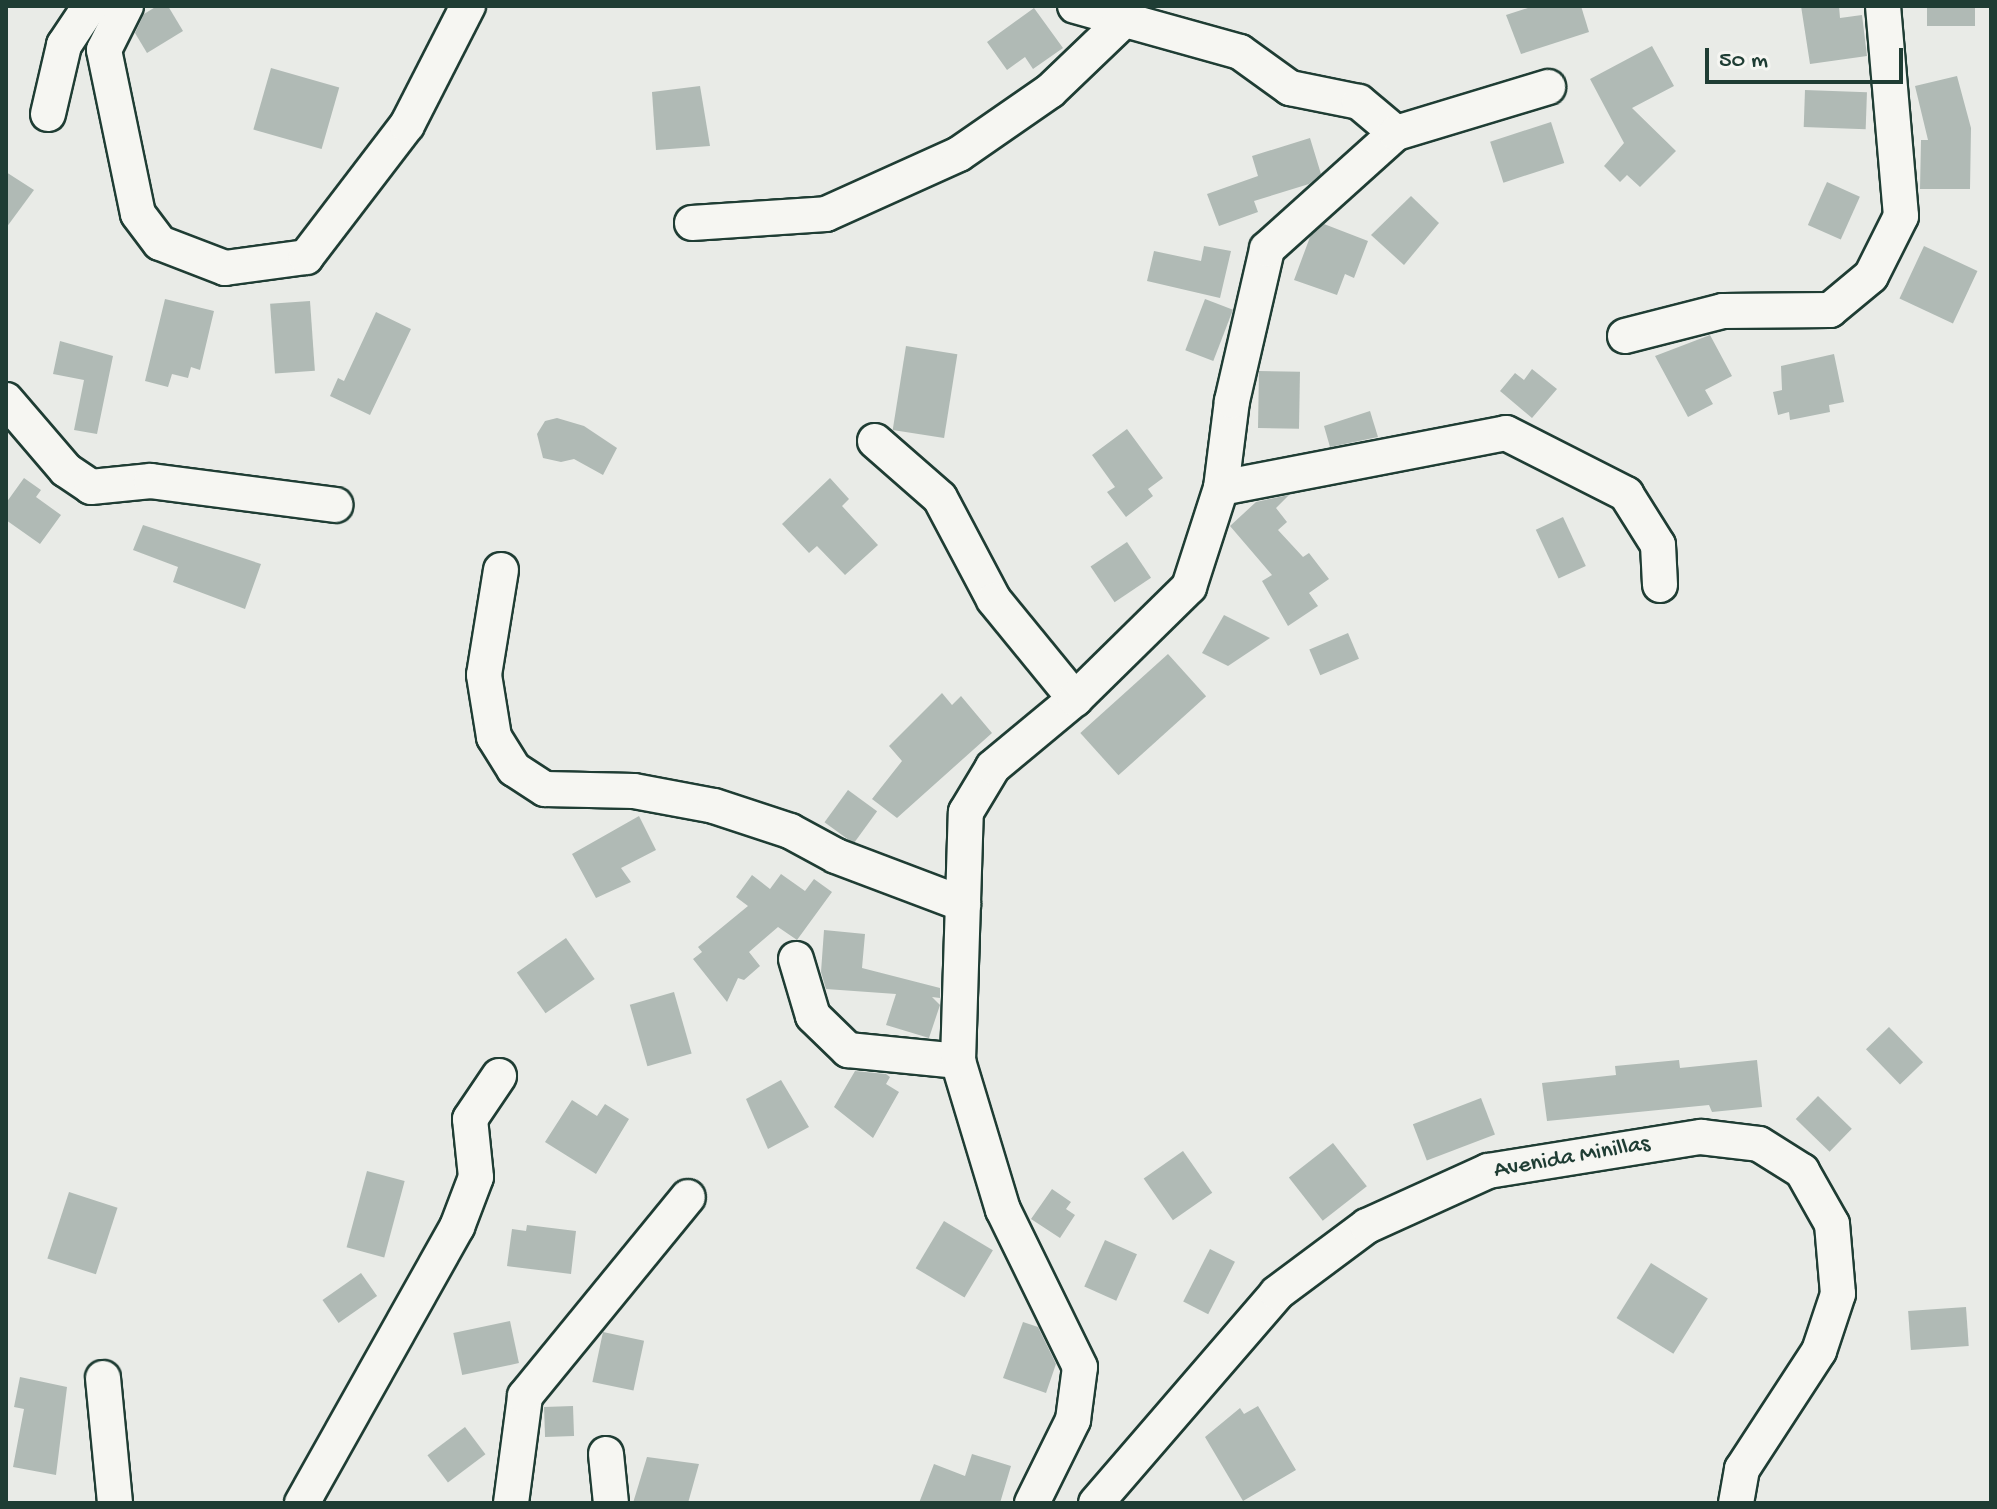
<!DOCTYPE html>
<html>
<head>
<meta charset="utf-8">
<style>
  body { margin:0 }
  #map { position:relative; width:1997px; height:1509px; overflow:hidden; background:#e9ebe7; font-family:"Gochi Hand",sans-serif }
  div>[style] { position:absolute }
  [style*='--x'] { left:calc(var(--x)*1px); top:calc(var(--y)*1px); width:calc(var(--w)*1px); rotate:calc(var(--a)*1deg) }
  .building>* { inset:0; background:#b0bab5; transform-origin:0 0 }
  .roads { filter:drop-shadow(2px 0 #1f3d34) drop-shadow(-2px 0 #1f3d34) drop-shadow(0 2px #1f3d34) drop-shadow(0 -2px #1f3d34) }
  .minor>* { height:34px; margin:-17px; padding:0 17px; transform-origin:17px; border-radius:17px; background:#f6f6f2 }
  span { translate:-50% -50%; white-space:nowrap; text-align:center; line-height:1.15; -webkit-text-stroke:7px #f6f6f2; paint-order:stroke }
  .street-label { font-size:24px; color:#1f3d34 }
  .frame { position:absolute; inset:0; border:8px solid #1f3d34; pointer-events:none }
  .scale { position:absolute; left:1705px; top:48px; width:198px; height:36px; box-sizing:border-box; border:4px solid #1f3d34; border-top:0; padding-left:10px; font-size:24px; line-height:28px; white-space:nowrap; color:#1f3d34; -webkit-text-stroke:6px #f6f6f2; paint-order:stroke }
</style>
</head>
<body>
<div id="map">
  <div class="building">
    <div style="clip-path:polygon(157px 6px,168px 6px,183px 31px,147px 53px,135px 33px,144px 14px)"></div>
    <div style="clip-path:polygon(1534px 6px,1581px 6px,1589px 32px,1521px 54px,1506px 15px)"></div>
    <div style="clip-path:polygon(1801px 6px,1839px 6px,1840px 18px,1862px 15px,1867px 56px,1810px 64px)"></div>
    <div style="left:1927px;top:6px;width:48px;height:20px"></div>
    <div style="clip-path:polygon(1034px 8px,1063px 48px,1033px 69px,1025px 57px,1007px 70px,987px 42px)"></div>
    <div style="clip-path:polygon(1652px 46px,1674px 86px,1632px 108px,1676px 151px,1640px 187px,1627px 175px,1620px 182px,1604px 166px,1624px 143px,1590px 79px)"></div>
    <div style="left:271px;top:68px;width:71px;height:64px;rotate:16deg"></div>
    <div style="clip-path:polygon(1957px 76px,1971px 128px,1970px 189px,1920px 189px,1921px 140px,1928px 140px,1915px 86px)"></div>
    <div style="clip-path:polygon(700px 86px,710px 146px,656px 150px,652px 92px)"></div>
    <div style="left:1805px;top:90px;width:62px;height:37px;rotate:2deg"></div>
    <div style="left:1551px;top:122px;width:43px;height:64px;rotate:72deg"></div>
    <div style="clip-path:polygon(1310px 138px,1321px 174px,1309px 184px,1254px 201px,1258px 212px,1219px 226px,1207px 194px,1258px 176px,1252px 156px)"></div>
    <div style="clip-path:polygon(6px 172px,34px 190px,6px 228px)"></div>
    <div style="left:1827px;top:182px;width:36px;height:47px;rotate:24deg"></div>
    <div style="clip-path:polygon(1411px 196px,1439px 223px,1404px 265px,1371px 235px)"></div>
    <div style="clip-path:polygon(1324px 224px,1368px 241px,1354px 278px,1345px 274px,1337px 295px,1294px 280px,1310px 237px)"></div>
    <div style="clip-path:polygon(1204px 246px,1231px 251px,1220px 298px,1147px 281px,1154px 251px,1201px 261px)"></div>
    <div style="left:1924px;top:246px;width:59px;height:58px;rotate:25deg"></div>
    <div style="clip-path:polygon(165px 299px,214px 311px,200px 370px,191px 367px,188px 378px,172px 374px,168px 387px,145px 381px)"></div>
    <div style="left:1205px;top:299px;width:30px;height:55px;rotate:21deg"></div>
    <div style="left:310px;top:301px;width:70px;height:40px;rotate:86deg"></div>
    <div style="clip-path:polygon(376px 312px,411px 329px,370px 415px,330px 396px,338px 378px,344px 381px)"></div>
    <div style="clip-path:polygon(1710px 335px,1732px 376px,1705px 390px,1713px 404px,1688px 417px,1655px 356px)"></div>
    <div style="clip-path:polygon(60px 341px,113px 356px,97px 434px,74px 430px,84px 380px,53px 374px)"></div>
    <div style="left:906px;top:346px;width:52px;height:85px;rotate:9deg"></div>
    <div style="clip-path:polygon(1834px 354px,1844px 402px,1829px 405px,1830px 412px,1790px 420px,1789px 412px,1778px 415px,1773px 392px,1782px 390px,1781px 366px)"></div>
    <div style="clip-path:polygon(1532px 369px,1557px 389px,1532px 418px,1500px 391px,1515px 373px,1524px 380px)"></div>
    <div style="left:1259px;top:371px;width:41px;height:57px;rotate:1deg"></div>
    <div style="clip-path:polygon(1370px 411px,1378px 437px,1330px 447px,1324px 426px)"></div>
    <div style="clip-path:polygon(557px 418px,584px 426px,617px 448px,603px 475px,574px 459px,561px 462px,543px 458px,537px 434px,545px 421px)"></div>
    <div style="clip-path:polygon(1127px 429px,1163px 478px,1148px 489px,1153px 496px,1126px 517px,1107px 492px,1115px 487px,1092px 455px)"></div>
    <div style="clip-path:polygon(24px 478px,41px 490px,36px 497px,61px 515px,40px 544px,6px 520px,6px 503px)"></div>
    <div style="clip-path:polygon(830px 478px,849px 499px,842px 506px,878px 545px,845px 575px,817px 546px,809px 553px,782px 524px)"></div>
    <div style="clip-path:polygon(1289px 495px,1276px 508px,1287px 522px,1278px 530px,1303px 557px,1309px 553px,1329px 579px,1309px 593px,1318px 606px,1288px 626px,1262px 581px,1272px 575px,1230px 526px,1256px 502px)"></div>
    <div style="left:1563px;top:517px;width:54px;height:30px;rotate:65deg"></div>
    <div style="clip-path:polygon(143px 525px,261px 564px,245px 609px,173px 582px,178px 567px,133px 550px)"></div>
    <div style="left:1127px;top:542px;width:43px;height:44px;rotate:56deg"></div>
    <div style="clip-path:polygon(1224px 615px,1270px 638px,1228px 666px,1202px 653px)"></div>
    <div style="left:1348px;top:633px;width:28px;height:42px;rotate:67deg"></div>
    <div style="left:1168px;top:654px;width:57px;height:118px;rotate:48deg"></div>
    <div style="clip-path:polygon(942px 693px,952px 705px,961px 696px,992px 733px,897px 818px,872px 799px,902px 761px,889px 746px)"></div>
    <div style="left:848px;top:790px;width:36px;height:40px;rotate:36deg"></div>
    <div style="clip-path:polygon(639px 816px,656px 850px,621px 868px,631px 882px,596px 898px,572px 854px)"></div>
    <div style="clip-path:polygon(781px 874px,805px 891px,814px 879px,832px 892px,797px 940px,778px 927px,749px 952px,760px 966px,744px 980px,738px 978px,727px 1002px,693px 959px,702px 952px,698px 947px,748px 906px,736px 897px,752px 875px,770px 889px)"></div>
    <div style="clip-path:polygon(824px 930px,865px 934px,862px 968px,940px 988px,940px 998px,932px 997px,940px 1005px,929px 1038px,886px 1025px,896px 994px,826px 989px,821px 972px)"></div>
    <div style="left:566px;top:938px;width:50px;height:60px;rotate:55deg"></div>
    <div style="left:674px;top:992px;width:64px;height:46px;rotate:74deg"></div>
    <div style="left:1889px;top:1027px;width:49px;height:32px;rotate:46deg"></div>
    <div style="clip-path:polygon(1679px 1060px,1680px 1068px,1757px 1060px,1762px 1107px,1712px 1112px,1709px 1105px,1547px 1121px,1542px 1083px,1616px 1075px,1615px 1066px)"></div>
    <div style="clip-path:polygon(855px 1071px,886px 1074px,890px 1077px,886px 1084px,899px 1092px,873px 1138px,834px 1107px)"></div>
    <div style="clip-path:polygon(781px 1080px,809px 1127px,768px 1149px,746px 1099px)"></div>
    <div style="left:1818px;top:1096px;width:47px;height:32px;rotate:44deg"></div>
    <div style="left:1481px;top:1098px;width:39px;height:73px;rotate:69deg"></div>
    <div style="clip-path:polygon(572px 1100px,597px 1116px,605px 1104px,629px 1119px,596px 1174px,545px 1142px)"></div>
    <div style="left:1333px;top:1143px;width:55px;height:56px;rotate:52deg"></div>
    <div style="left:1183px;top:1151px;width:51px;height:48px;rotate:55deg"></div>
    <div style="left:367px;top:1171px;width:39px;height:79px;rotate:15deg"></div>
    <div style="clip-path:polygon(1052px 1189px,1071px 1202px,1066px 1209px,1075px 1215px,1060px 1238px,1031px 1219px)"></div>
    <div style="left:69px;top:1192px;width:51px;height:70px;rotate:18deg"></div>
    <div style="left:944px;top:1221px;width:57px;height:55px;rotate:31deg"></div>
    <div style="clip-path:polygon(527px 1225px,576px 1231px,571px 1274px,507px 1266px,512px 1229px,526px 1231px)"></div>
    <div style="left:1105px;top:1240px;width:35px;height:51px;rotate:24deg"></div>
    <div style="left:1210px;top:1249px;width:28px;height:59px;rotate:27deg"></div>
    <div style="left:1651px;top:1263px;width:67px;height:65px;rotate:32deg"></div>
    <div style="left:361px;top:1273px;width:28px;height:47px;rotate:55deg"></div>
    <div style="left:1966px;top:1307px;width:39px;height:58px;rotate:86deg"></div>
    <div style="left:510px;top:1321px;width:43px;height:58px;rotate:78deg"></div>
    <div style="clip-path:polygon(1023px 1322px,1038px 1327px,1056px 1364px,1046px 1393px,1003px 1378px)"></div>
    <div style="left:603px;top:1332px;width:42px;height:51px;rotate:12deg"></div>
    <div style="clip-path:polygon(20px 1377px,67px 1387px,56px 1475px,13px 1467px,24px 1409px,14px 1407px)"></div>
    <div style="left:573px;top:1406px;width:30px;height:29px;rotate:88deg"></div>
    <div style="clip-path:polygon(1258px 1406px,1296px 1470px,1243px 1501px,1205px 1437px,1240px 1408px,1244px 1414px)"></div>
    <div style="left:465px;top:1427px;width:34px;height:47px;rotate:53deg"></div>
    <div style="clip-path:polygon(972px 1454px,1011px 1466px,1000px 1503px,919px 1503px,934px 1464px,965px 1476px)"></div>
    <div style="clip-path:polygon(647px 1457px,699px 1464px,688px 1503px,633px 1503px)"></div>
  </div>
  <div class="roads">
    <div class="minor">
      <div style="--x:126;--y:6;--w:49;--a:116.6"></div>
      <div style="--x:104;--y:50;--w:167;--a:78.3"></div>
      <div style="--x:138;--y:214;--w:36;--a:53"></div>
      <div style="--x:160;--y:243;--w:70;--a:21"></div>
      <div style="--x:225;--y:268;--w:82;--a:-7.7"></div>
      <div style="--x:306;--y:257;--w:166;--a:-52.6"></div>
      <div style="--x:407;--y:125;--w:134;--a:-62.9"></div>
      <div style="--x:1075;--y:6;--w:171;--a:15.6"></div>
      <div style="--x:1240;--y:52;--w:62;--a:35.8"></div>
      <div style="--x:1290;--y:88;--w:70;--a:11.5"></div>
      <div style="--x:1359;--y:102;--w:48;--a:40"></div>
      <div style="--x:48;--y:114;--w:71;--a:-76.9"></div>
      <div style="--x:64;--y:45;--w:47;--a:-56.3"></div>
      <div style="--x:692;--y:223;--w:134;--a:-3.8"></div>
      <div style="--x:826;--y:214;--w:146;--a:-24.3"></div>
      <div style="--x:959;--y:154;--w:111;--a:-34.7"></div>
      <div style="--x:1050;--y:91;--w:103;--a:-43.8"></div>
      <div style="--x:1625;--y:336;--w:101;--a:-14.3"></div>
      <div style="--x:1723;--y:311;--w:107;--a:-0.5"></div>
      <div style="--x:1830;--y:310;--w:53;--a:-39.7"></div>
      <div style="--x:1871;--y:276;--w:67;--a:-63.4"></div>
      <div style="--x:1901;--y:216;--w:211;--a:-94.9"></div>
      <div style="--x:6;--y:400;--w:92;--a:49.4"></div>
      <div style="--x:66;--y:470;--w:30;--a:34"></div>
      <div style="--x:91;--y:487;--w:60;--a:-5.7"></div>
      <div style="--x:151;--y:481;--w:186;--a:7.4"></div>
      <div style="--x:875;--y:441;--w:86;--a:41.2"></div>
      <div style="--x:940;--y:498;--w:115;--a:62.1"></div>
      <div style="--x:994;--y:600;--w:128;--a:50.7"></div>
      <div style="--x:1221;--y:488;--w:290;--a:-10.9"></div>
      <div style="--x:1506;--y:433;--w:135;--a:26.9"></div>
      <div style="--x:1626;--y:494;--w:60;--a:57.9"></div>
      <div style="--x:1658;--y:545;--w:40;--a:87.1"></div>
      <div style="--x:501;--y:570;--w:106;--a:99.2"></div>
      <div style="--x:484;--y:675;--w:63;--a:80.8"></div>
      <div style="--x:494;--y:737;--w:38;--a:58"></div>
      <div style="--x:514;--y:769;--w:37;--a:33"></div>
      <div style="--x:545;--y:789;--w:89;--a:1.3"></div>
      <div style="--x:634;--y:791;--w:81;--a:10.6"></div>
      <div style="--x:714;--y:806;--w:80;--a:18.2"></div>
      <div style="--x:790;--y:831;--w:52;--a:28.5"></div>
      <div style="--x:836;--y:856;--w:136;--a:20.7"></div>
      <div style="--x:796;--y:959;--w:59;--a:73.4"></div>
      <div style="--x:813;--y:1016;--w:49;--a:44.2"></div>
      <div style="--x:848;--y:1050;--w:111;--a:5.7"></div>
      <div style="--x:103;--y:1378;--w:126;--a:84.5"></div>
      <div style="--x:606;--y:1454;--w:49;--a:84.2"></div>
      <div style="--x:302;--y:1503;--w:317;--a:-60.7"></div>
      <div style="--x:457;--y:1227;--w:53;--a:-69.2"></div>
      <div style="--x:476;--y:1177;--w:58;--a:-95.9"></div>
      <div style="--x:470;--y:1119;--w:52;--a:-56"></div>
      <div style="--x:511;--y:1503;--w:108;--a:-82.5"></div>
      <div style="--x:525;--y:1396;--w:257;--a:-50.7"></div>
      <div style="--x:1032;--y:1503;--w:93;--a:-63.7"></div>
      <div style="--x:1073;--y:1420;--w:53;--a:-82.5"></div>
      <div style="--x:1080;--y:1367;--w:175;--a:-116.1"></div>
      <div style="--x:1003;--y:1210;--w:156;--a:-106.8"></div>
      <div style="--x:958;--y:1061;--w:249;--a:-88.2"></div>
      <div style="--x:966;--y:812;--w:52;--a:-59"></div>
      <div style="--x:993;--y:767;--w:107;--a:-39.7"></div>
      <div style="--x:1075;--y:699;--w:160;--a:-44.5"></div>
      <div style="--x:1189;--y:587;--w:104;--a:-72.1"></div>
      <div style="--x:1221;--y:488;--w:88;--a:-82.8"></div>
      <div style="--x:1232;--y:401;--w:156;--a:-77"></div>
      <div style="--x:1267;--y:249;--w:173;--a:-42"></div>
      <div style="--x:1396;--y:133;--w:159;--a:-16.8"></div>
      <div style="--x:1096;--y:1503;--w:277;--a:-49.2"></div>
      <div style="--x:1277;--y:1293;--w:112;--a:-36.7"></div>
      <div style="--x:1367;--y:1226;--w:133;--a:-24.4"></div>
      <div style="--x:1488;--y:1171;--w:216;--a:-9.1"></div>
      <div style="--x:1701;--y:1137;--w:58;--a:6.9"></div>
      <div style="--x:1759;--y:1144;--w:51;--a:32.1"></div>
      <div style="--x:1802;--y:1171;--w:61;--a:60.5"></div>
      <div style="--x:1832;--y:1224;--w:70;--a:85.1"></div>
      <div style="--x:1838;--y:1294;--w:60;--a:108.4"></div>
      <div style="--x:1819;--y:1351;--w:141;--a:123.1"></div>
      <div style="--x:1742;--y:1469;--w:35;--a:100"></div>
    </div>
  </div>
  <div class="street-label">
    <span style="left:1572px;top:1158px;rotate:-10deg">Avenida Minillas</span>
  </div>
  <div class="frame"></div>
  <div class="scale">50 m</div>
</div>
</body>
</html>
